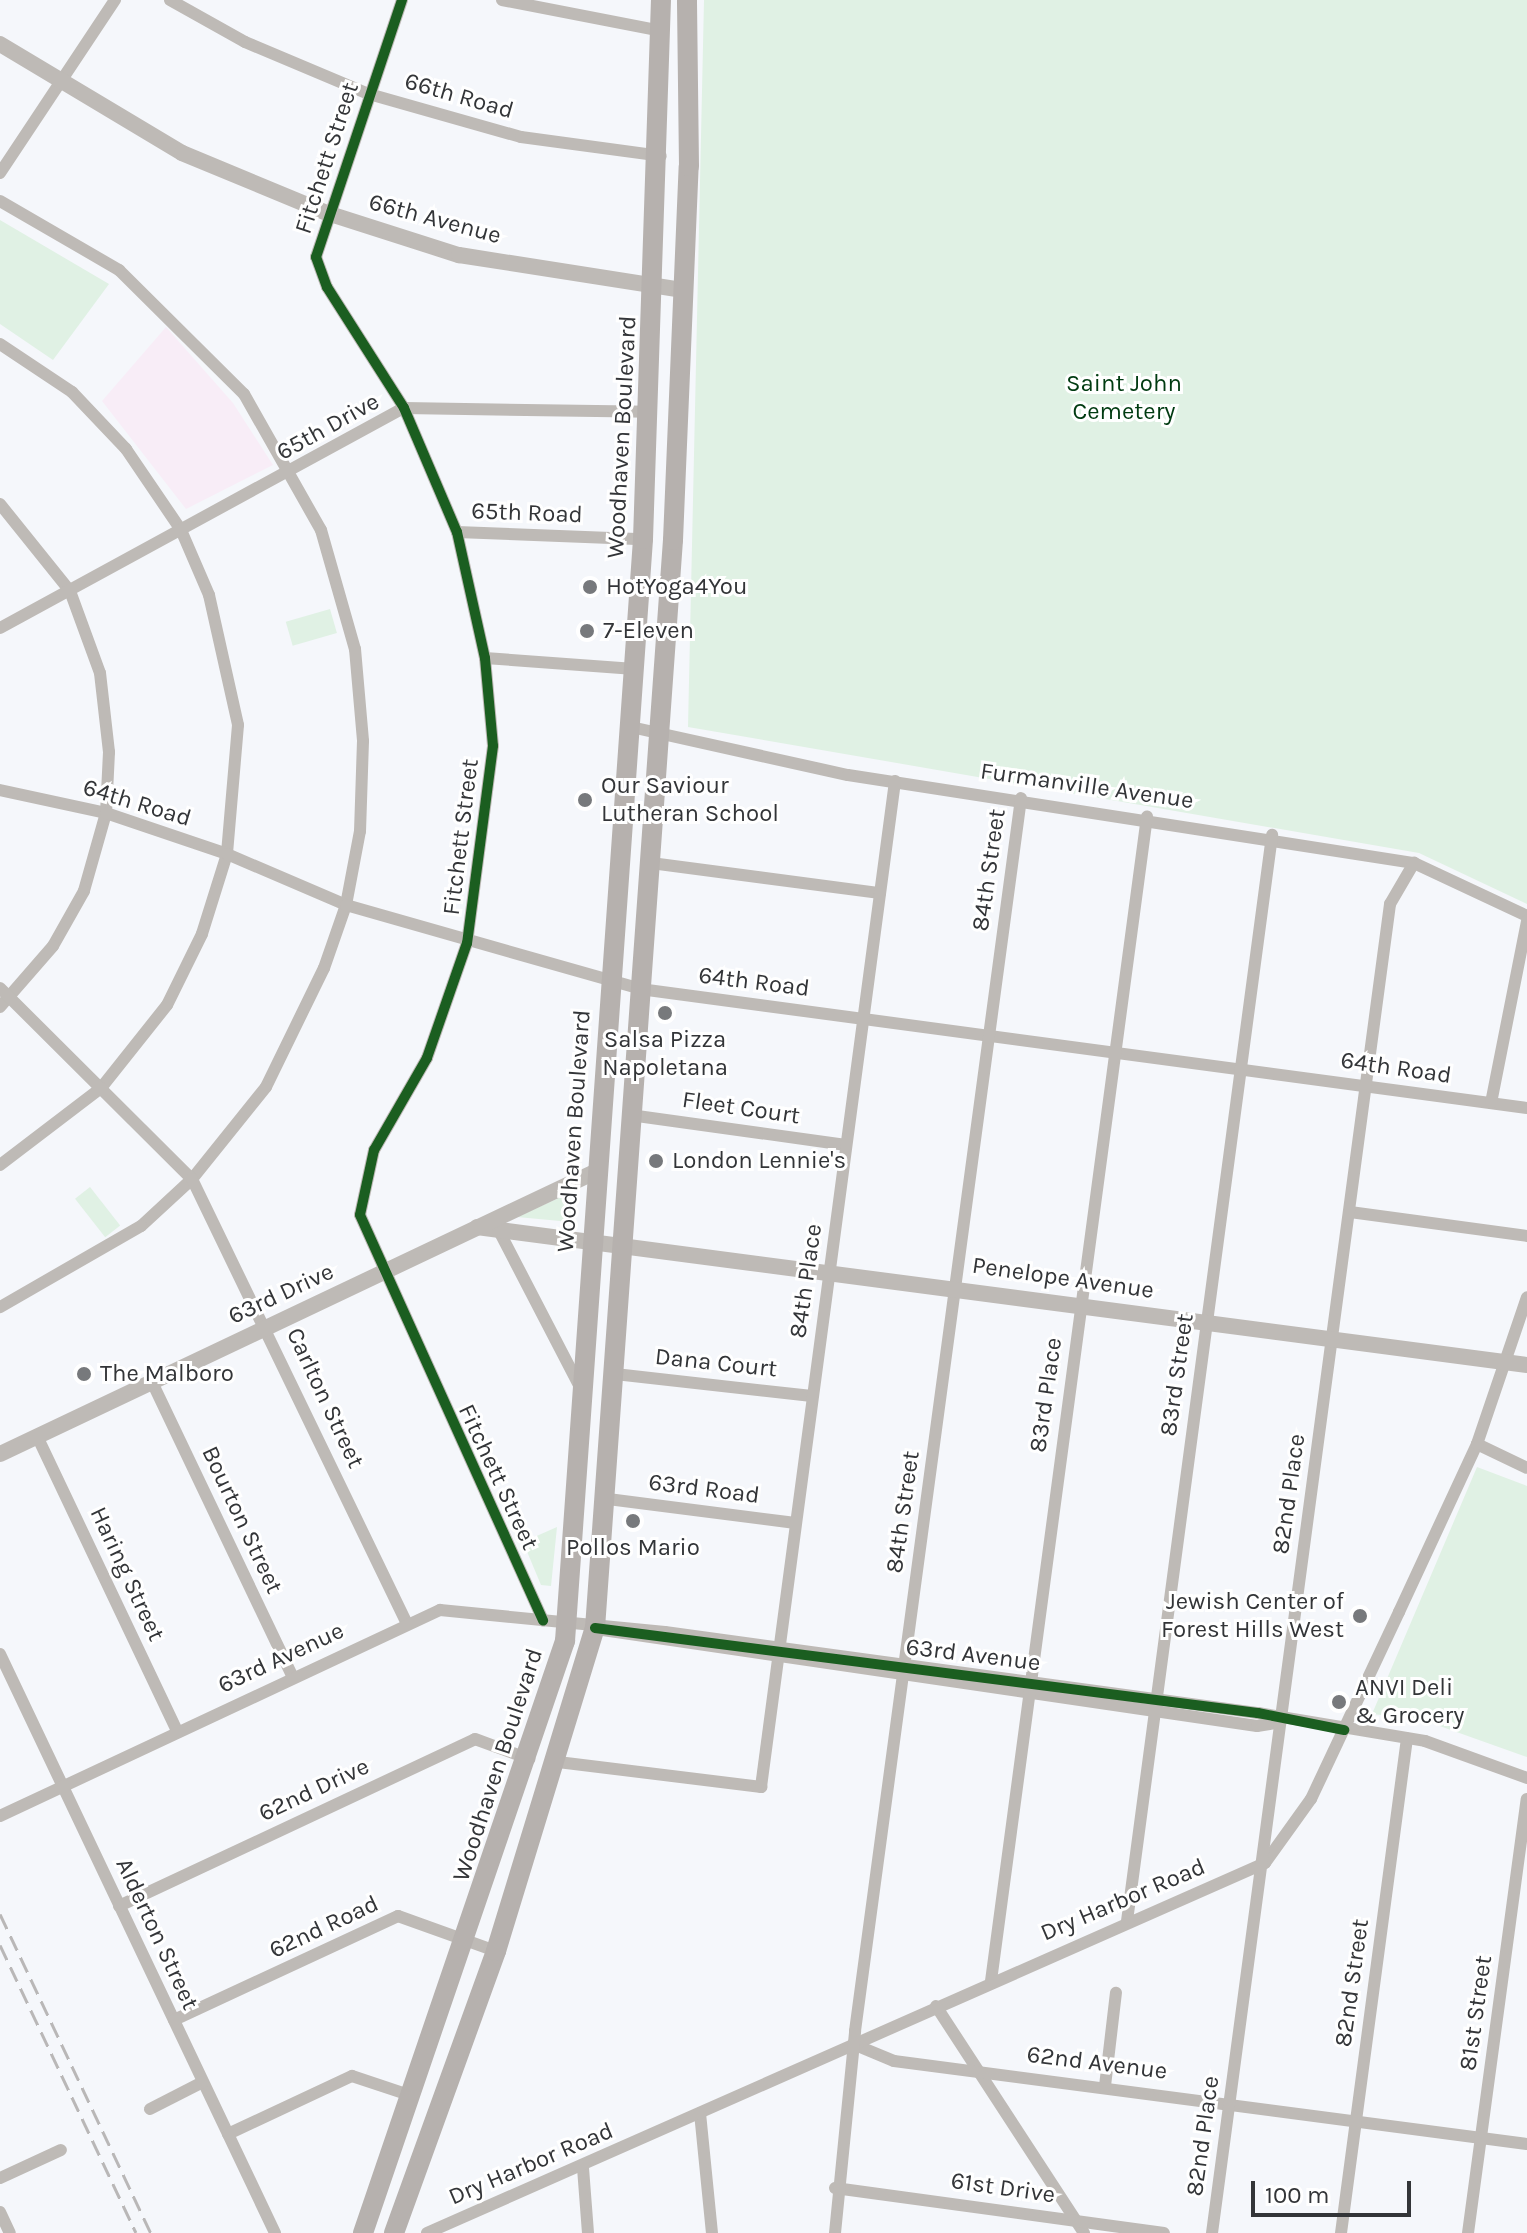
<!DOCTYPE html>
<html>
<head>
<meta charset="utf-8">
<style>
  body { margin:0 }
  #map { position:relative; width:1527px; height:2233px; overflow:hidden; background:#f5f7fb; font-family:Karla,sans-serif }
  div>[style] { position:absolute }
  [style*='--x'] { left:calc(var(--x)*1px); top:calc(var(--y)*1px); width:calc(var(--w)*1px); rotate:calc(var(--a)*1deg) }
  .education>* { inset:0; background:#f8edf7 }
  .green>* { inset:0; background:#e0f1e4; transform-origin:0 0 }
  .minor>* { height:12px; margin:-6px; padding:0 6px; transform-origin:6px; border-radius:6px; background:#bebab6 }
  .tertiary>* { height:16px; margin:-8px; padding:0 8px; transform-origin:8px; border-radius:8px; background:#bebab6 }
  .primary>* { height:20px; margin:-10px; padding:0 10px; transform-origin:10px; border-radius:10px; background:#b6b1ae }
  .rail>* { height:3px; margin-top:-1.5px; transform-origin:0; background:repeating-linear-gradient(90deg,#b9b7b7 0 16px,transparent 0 24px) }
  .cycleway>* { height:10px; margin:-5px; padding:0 5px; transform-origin:5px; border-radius:5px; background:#1b5e20 }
  .dots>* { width:22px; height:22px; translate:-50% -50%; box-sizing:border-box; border:4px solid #fff; border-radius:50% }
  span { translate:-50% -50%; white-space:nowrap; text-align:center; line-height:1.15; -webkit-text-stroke:6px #fff; paint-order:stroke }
  .street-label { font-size:24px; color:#333538 }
  .park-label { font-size:24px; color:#003b11 }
  .poi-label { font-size:24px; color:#333538 }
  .left { translate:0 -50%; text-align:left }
  .right { translate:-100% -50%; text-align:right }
  .scale { position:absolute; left:1251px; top:2181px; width:160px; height:36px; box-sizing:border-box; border:4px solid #333538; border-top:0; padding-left:10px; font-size:24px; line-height:28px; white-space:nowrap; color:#333538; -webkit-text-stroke:6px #fff; paint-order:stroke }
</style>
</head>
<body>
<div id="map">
  <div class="education">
    <div style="clip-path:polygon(166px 327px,233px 403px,273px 465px,186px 509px,102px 401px)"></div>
  </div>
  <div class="green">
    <div style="clip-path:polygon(704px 0,1527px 0,1527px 904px,1419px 853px,688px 727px)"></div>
    <div style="clip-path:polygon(0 220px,109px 284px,53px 360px,0 324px)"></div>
    <div style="left:330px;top:609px;width:25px;height:46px;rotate:74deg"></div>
    <div style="left:90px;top:1187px;width:49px;height:19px;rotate:52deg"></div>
    <div style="clip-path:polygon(572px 1192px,571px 1222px,517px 1217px)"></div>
    <div style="clip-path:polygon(1477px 1467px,1527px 1486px,1527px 1757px,1420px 1719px,1372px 1714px)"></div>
    <div style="clip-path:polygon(557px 1527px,551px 1586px,541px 1585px,523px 1542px)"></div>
  </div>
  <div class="minor">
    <div style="--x:170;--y:0;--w:86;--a:29.2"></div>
    <div style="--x:245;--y:42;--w:134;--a:22.8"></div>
    <div style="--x:369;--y:94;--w:158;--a:15.8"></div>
    <div style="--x:521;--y:137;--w:141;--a:7.7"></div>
    <div style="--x:402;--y:0;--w:271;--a:108.5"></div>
    <div style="--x:316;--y:257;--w:32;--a:70"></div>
    <div style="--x:327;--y:287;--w:143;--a:57.5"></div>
    <div style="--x:404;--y:408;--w:135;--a:66.9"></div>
    <div style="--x:457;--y:532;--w:129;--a:77.5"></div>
    <div style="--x:485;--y:658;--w:88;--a:84.8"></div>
    <div style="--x:493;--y:746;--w:199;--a:97.5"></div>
    <div style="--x:467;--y:943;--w:122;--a:109.2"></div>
    <div style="--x:427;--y:1058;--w:106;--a:119.9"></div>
    <div style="--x:374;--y:1150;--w:66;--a:102.2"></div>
    <div style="--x:360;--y:1215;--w:445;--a:65.7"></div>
    <div style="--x:502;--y:0;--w:162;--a:11"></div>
    <div style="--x:0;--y:173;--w:208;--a:-56.4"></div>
    <div style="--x:0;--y:201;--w:138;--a:30.1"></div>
    <div style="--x:119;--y:270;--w:176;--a:44.8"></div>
    <div style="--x:244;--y:394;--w:156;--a:60.5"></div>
    <div style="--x:321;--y:530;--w:124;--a:74.1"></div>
    <div style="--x:355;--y:649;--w:92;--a:85"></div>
    <div style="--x:363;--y:741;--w:90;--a:91.9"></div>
    <div style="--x:360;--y:831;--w:75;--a:100.7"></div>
    <div style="--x:346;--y:905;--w:67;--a:109.2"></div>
    <div style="--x:324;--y:968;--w:132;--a:116"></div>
    <div style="--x:266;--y:1087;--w:118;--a:128.8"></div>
    <div style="--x:192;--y:1179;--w:69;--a:137.3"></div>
    <div style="--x:141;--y:1226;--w:163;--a:150.1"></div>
    <div style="--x:0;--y:344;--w:87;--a:33.7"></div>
    <div style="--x:72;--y:392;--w:79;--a:46.5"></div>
    <div style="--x:126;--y:449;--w:98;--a:55.8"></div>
    <div style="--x:181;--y:530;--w:71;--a:66.7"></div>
    <div style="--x:209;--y:595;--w:133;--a:77.4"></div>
    <div style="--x:238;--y:725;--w:129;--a:94.9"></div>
    <div style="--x:227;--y:854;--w:84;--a:107.4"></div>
    <div style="--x:202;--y:934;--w:79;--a:116.2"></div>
    <div style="--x:167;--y:1005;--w:106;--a:128.5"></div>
    <div style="--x:101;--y:1088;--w:127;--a:142.7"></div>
    <div style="--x:0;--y:504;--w:112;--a:51.2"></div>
    <div style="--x:70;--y:591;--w:87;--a:69.9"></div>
    <div style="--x:100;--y:673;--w:80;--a:83.5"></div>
    <div style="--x:109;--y:752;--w:61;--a:92.8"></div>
    <div style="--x:106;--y:813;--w:81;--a:105.8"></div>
    <div style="--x:84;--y:891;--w:63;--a:119.4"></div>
    <div style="--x:53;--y:946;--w:81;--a:131"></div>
    <div style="--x:457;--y:532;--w:186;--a:2.2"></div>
    <div style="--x:0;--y:628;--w:460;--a:-28.6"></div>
    <div style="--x:404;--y:408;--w:245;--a:0.9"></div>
    <div style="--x:485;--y:658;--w:150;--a:4.2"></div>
    <div style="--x:631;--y:727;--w:222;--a:12.5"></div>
    <div style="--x:848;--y:775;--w:573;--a:8.84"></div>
    <div style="--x:1414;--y:863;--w:125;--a:25.1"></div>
    <div style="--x:0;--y:790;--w:108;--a:12.2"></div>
    <div style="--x:106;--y:813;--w:128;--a:18.7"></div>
    <div style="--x:227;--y:854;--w:129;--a:23.2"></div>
    <div style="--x:346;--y:905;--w:306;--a:15.9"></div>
    <div style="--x:640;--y:989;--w:895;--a:7.64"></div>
    <div style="--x:651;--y:863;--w:231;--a:7.5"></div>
    <div style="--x:0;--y:988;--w:271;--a:44.9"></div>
    <div style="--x:192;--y:1179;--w:493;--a:64.2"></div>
    <div style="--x:1491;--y:1103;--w:186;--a:-78.8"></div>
    <div style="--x:630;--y:1115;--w:218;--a:7.9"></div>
    <div style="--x:1350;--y:1212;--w:179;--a:7.7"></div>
    <div style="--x:497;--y:1227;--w:185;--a:62.6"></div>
    <div style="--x:615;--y:1374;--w:198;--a:6.4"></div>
    <div style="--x:152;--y:1382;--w:327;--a:64.5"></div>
    <div style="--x:37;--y:1436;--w:327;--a:64.6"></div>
    <div style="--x:1477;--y:1444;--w:55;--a:25.6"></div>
    <div style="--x:608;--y:1499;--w:189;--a:7.3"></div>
    <div style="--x:596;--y:1629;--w:668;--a:8.35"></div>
    <div style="--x:1257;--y:1726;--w:20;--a:-9"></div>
    <div style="--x:0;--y:1654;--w:641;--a:64.59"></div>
    <div style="--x:558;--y:1762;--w:205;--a:7"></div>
    <div style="--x:761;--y:1787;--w:1015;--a:-82.41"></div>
    <div style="--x:0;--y:1816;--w:486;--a:-25.1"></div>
    <div style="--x:440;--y:1610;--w:226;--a:5.6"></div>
    <div style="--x:665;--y:1632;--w:599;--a:7.78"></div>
    <div style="--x:1258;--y:1713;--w:169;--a:9.5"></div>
    <div style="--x:1425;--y:1741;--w:109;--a:19.9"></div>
    <div style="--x:119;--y:1906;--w:393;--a:-25.1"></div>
    <div style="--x:475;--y:1739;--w:58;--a:20.3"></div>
    <div style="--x:1127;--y:1921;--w:1096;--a:-82.39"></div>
    <div style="--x:991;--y:1981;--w:1175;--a:-82.37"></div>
    <div style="--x:936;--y:2006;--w:271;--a:56.9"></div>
    <div style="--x:174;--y:2020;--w:247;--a:-24.9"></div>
    <div style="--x:398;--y:1916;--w:104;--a:19.7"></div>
    <div style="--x:853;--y:2044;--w:44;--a:22.5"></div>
    <div style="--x:894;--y:2061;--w:638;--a:7.47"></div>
    <div style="--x:1105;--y:2086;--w:94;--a:-83.3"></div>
    <div style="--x:150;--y:2109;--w:59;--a:-27"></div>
    <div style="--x:700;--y:2113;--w:121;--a:84.3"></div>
    <div style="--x:228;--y:2134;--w:137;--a:-25.1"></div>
    <div style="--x:352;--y:2076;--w:63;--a:18.4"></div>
    <div style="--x:583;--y:2168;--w:65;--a:85.6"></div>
    <div style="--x:0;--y:2178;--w:67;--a:-24.7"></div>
    <div style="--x:835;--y:2188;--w:332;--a:7.8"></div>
    <div style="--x:0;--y:2212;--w:23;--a:65"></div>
    <div style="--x:427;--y:2233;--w:916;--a:-23.82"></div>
    <div style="--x:1265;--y:1863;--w:79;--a:-54.3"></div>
    <div style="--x:1311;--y:1799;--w:207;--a:-64.8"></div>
    <div style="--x:1399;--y:1612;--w:185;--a:-65.1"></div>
    <div style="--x:1477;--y:1444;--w:155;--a:-71.2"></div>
    <div style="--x:835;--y:2233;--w:203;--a:-84.3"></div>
    <div style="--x:855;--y:2031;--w:1244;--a:-82.33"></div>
    <div style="--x:1212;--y:2233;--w:1341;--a:-82.37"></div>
    <div style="--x:1390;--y:904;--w:48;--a:-59.7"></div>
    <div style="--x:1341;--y:2233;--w:499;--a:-82.4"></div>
    <div style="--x:1468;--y:2233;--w:438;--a:-82.3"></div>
  </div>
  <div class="tertiary">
    <div style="--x:0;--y:44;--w:212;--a:30.9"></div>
    <div style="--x:182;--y:153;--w:157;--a:22.5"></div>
    <div style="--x:327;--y:213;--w:139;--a:17.7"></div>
    <div style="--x:459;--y:255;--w:227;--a:8.9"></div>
    <div style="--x:477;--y:1227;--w:1059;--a:7.49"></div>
    <div style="--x:0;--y:1454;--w:663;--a:-25.37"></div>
  </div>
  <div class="primary">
    <div style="--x:363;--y:2233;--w:626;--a:-71.16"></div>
    <div style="--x:565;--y:1641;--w:1105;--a:-85.95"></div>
    <div style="--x:643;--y:539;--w:539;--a:-88.09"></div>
    <div style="--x:394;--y:2233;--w:300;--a:-70.1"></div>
    <div style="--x:496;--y:1951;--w:338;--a:-73"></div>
    <div style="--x:595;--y:1628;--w:1091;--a:-85.9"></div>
    <div style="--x:673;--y:540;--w:374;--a:-87.6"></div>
    <div style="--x:689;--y:166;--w:166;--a:-90.7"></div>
  </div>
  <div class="rail">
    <div style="--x:0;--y:1914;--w:353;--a:64.7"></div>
    <div style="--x:0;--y:1945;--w:318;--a:64.7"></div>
  </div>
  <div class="cycleway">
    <div style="--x:402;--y:0;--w:271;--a:108.5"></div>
    <div style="--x:316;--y:257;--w:32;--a:70"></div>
    <div style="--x:327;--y:287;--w:143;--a:57.5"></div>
    <div style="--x:404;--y:408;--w:135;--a:66.9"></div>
    <div style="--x:457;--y:532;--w:129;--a:77.5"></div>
    <div style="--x:485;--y:658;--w:88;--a:84.8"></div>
    <div style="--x:493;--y:746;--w:199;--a:97.5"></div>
    <div style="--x:467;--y:943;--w:122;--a:109.2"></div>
    <div style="--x:427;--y:1058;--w:106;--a:119.9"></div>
    <div style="--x:374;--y:1150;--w:66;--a:102.2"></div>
    <div style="--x:360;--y:1215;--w:445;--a:65.7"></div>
    <div style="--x:595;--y:1628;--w:668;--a:7.31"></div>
    <div style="--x:1258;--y:1713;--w:88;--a:11.2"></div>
  </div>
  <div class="dots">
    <div style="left:590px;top:587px;background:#77797c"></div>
    <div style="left:587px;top:631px;background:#77797c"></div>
    <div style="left:585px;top:800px;background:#77797c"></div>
    <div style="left:665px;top:1013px;background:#77797c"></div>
    <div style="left:656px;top:1161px;background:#77797c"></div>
    <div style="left:84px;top:1374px;background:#77797c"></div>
    <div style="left:633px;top:1521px;background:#77797c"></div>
    <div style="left:1360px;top:1616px;background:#77797c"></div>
    <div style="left:1339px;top:1702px;background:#77797c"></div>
  </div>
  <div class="street-label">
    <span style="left:459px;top:96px;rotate:16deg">66th Road</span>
    <span style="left:327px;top:158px;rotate:-72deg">Fitchett Street</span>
    <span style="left:435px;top:219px;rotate:15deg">66th Avenue</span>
    <span style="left:328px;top:427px;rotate:-29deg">65th Drive</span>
    <span style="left:622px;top:437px;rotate:-87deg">Woodhaven Boulevard</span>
    <span style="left:527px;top:513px;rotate:2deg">65th Road</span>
    <span style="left:1087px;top:786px;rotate:8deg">Furmanville Avenue</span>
    <span style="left:137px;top:803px;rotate:17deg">64th Road</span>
    <span style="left:461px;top:837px;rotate:-83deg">Fitchett Street</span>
    <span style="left:989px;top:870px;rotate:-82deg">84th Street</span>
    <span style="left:754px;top:982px;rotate:7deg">64th Road</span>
    <span style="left:1396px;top:1068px;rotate:8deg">64th Road</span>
    <span style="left:741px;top:1108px;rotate:8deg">Fleet Court</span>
    <span style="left:574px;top:1131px;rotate:-86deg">Woodhaven Boulevard</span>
    <span style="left:1063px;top:1278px;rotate:8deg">Penelope Avenue</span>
    <span style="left:806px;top:1281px;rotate:-82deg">84th Place</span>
    <span style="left:281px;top:1294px;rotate:-25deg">63rd Drive</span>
    <span style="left:716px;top:1363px;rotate:6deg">Dana Court</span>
    <span style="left:1177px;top:1375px;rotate:-82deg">83rd Street</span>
    <span style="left:1046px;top:1395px;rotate:-82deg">83rd Place</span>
    <span style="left:325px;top:1398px;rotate:65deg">Carlton Street</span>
    <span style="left:498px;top:1477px;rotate:65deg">Fitchett Street</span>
    <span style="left:704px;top:1489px;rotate:7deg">63rd Road</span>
    <span style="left:1289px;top:1494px;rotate:-82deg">82nd Place</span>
    <span style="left:903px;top:1512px;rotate:-82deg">84th Street</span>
    <span style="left:242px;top:1520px;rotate:65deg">Bourton Street</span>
    <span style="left:127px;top:1574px;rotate:65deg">Haring Street</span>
    <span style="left:973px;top:1655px;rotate:7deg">63rd Avenue</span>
    <span style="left:281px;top:1658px;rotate:-25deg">63rd Avenue</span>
    <span style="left:498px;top:1765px;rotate:-72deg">Woodhaven Boulevard</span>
    <span style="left:314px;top:1790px;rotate:-25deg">62nd Drive</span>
    <span style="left:1123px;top:1900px;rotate:-23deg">Dry Harbor Road</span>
    <span style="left:324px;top:1927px;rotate:-25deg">62nd Road</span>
    <span style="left:157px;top:1934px;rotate:65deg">Alderton Street</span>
    <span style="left:1352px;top:1983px;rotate:-82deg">82nd Street</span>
    <span style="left:1476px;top:2013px;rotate:-82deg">81st Street</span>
    <span style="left:1097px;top:2063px;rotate:7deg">62nd Avenue</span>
    <span style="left:1203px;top:2136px;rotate:-82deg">82nd Place</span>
    <span style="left:531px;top:2164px;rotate:-23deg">Dry Harbor Road</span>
    <span style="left:1003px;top:2188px;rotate:8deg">61st Drive</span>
  </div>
  <div class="park-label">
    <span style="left:1124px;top:398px">Saint John<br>Cemetery</span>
  </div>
  <div class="poi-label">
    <span class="left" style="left:606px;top:587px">HotYoga4You</span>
    <span class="left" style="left:603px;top:631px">7-Eleven</span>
    <span class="left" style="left:601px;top:800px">Our Saviour<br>Lutheran School</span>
    <span style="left:665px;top:1054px">Salsa Pizza<br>Napoletana</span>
    <span class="left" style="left:672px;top:1161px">London Lennie's</span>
    <span class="left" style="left:100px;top:1374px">The Malboro</span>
    <span style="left:633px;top:1548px">Pollos Mario</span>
    <span class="right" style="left:1344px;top:1616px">Jewish Center of<br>Forest Hills West</span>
    <span class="left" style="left:1355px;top:1702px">ANVI Deli<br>&amp; Grocery</span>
  </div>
  <div class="scale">100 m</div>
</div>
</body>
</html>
